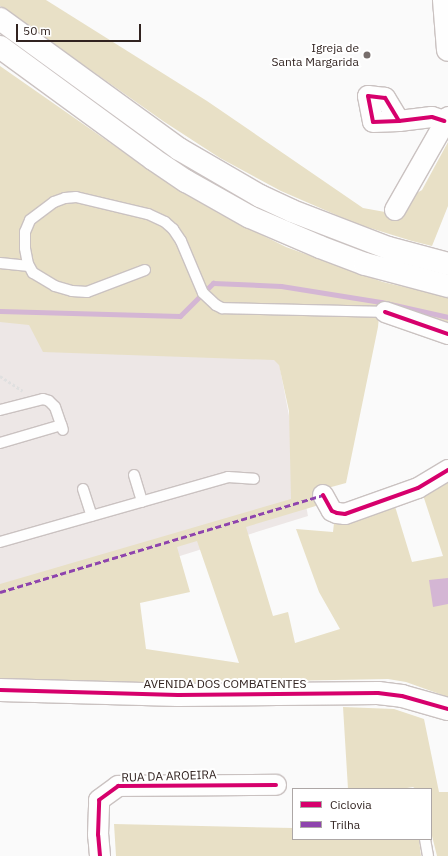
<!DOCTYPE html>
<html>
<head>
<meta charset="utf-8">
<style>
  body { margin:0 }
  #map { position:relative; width:448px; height:856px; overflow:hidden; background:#fafafa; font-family:"IBM Plex Sans",sans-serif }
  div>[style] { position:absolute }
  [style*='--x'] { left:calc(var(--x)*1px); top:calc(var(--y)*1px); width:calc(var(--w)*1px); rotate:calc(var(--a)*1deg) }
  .built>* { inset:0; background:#ede7e6 }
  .green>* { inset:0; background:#e8e0c6 }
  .water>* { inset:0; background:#d4b6d4 }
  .stream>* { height:5px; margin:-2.5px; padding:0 2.5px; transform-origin:2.5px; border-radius:2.5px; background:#d4b6d4 }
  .path>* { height:2.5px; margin-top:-1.25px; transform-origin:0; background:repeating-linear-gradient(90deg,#e0e0e0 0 3px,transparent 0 5px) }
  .roads { filter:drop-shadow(1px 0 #cac2c1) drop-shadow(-1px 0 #cac2c1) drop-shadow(0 1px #cac2c1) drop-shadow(0 -1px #cac2c1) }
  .service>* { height:10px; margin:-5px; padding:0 5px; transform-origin:5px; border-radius:5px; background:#fefefe }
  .minor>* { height:20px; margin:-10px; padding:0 10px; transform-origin:10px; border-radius:10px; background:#fefefe }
  .tertiary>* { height:22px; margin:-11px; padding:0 11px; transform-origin:11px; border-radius:11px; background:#fefefe }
  .secondary>* { height:22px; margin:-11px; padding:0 11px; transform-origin:11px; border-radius:11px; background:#fefefe }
  .primary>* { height:22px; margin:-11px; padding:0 11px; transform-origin:11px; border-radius:11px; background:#fefefe }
  .quiet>* { height:3px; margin-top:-1.5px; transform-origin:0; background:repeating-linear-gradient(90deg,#8e44ad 0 6px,transparent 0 9px) }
  .cycleway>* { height:4px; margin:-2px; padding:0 2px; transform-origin:2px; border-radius:2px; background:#d6006c }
  .dots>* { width:11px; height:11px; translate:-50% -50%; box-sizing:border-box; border:2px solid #fff; border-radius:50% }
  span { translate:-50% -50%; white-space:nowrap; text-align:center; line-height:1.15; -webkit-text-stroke:4px #fff; paint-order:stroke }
  .poi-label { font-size:12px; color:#312320 }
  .right { translate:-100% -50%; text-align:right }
  .street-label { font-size:12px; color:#312320 }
  .legend { position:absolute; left:292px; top:788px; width:140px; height:52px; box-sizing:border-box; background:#fff; border:1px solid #ada7a6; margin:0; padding:5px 7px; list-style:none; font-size:12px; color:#312320 }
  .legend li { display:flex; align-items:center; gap:8px; height:20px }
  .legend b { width:20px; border:1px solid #ada7a6 }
  .scale { position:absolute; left:16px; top:24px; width:125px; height:18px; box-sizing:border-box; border:2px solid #312320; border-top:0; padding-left:5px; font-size:12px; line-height:14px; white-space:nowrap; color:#312320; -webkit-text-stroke:3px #fff; paint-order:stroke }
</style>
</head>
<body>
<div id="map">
  <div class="built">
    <div style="clip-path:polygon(0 319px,275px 342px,308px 516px,135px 570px,0 626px)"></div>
  </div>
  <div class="green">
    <div style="clip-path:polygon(0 0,46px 0,207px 101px,363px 208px,385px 212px,422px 190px,448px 142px,448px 206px,432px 246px,412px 241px,357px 224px,281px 191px,220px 158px,163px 121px,0 6px)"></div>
    <div style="clip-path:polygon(evenodd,0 66px,129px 156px,218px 213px,286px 247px,383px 282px,448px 297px,448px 331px,380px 306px,378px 327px,346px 483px,313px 492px,319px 505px,246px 527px,273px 616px,288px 612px,295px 643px,340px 629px,319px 592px,296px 529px,333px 532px,334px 523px,394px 503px,412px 562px,443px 556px,422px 492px,448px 482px,448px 697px,406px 682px,388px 679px,120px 684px,0 680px,0 584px,291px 499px,289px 411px,279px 365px,274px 360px,43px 352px,29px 325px,0 322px,0 66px,197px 541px,239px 663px,146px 649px,140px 603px,190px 592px,177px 547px,197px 541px)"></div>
    <div style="clip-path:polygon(343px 707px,394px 709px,424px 719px,439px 792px,448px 792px,448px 856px,437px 856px,431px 832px,431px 789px,416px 789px,413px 787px,401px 789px,348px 789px)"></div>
    <div style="clip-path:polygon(114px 824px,293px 828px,293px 839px,419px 839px,421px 856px,116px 856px)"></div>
  </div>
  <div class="water">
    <div style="clip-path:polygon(448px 578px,448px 604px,433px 607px,429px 580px)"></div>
  </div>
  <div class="stream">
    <div style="--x:0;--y:311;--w:180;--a:1.6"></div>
    <div style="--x:180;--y:316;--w:47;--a:-45"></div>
    <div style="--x:213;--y:283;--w:68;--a:2.5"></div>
    <div style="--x:281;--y:286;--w:101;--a:9.1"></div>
    <div style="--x:381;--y:302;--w:69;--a:12.6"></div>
  </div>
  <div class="path">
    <div style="--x:0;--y:376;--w:27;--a:33"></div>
  </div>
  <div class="roads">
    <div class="service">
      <div style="--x:0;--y:263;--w:29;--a:6"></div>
      <div style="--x:145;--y:270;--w:62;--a:159.2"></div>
      <div style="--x:87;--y:292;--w:15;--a:-176"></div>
      <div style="--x:72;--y:291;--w:18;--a:-164"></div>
      <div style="--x:55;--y:286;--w:26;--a:-149"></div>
      <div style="--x:33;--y:273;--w:10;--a:-119"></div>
      <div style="--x:28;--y:264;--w:16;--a:-101"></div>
      <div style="--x:25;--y:248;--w:16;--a:-90"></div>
      <div style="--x:25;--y:232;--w:13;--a:-67"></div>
      <div style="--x:30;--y:220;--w:30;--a:-37"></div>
      <div style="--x:54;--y:202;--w:12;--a:-20"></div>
      <div style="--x:65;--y:198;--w:11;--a:-5"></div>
      <div style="--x:76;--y:197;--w:74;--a:13.3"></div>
      <div style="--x:148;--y:214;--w:19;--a:25"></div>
      <div style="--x:165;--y:222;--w:11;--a:41"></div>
      <div style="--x:173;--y:229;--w:14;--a:56"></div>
      <div style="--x:181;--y:241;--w:56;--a:67.1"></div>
      <div style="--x:203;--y:293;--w:18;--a:43"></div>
      <div style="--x:216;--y:305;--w:7;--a:27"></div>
      <div style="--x:222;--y:308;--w:163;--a:1.4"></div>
      <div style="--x:0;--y:410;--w:44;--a:-14.3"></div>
      <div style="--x:43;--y:399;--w:6;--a:18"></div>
      <div style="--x:49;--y:401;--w:8;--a:45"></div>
      <div style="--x:55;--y:407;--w:24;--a:71"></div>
      <div style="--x:0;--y:443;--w:64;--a:-16.4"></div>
      <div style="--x:134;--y:475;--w:28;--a:73"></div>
      <div style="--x:83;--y:489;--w:28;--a:72"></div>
      <div style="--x:0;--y:542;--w:237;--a:-15.9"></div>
      <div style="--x:228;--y:477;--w:26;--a:4"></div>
      <div style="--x:425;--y:839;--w:17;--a:80"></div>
    </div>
    <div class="minor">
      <div style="--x:399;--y:121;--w:27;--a:-121"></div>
      <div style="--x:385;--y:98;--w:17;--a:-173"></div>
      <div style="--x:368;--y:96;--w:26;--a:79"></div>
      <div style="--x:373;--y:122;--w:26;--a:-2"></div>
      <div style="--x:399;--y:121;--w:33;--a:-7"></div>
      <div style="--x:432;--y:117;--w:13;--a:18"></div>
      <div style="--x:395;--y:210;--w:107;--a:-60.3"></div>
      <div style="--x:385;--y:312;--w:67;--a:19.2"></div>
      <div style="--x:323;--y:495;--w:18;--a:61"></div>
      <div style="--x:332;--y:511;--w:5;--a:22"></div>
      <div style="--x:337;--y:513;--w:8;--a:7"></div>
      <div style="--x:345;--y:514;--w:77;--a:-19.6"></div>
      <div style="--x:418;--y:488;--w:35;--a:-31"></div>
      <div style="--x:100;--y:856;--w:21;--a:-95"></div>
      <div style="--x:98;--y:835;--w:35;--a:-88"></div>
      <div style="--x:99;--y:800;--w:24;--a:-36"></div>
      <div style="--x:118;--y:786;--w:158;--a:-0.4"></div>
    </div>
    <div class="tertiary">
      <div style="--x:0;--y:690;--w:178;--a:1.6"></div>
      <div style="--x:178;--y:695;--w:200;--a:-0.6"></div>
      <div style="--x:378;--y:693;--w:24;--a:7"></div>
      <div style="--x:402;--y:696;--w:48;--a:15.8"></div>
    </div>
    <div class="secondary">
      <div style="--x:444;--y:0;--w:50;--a:85.4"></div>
    </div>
    <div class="primary">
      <div style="--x:0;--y:19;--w:221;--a:36"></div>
      <div style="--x:179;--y:149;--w:94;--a:30.1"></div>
      <div style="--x:260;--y:196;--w:35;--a:25"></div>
      <div style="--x:292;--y:211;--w:103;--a:21.1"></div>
      <div style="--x:388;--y:248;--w:62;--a:14.9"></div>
      <div style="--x:0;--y:47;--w:190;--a:36.2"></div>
      <div style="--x:153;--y:159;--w:40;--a:34"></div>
      <div style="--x:186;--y:181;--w:73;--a:29.4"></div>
      <div style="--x:250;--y:217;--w:76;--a:23.2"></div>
      <div style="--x:320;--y:247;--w:48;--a:20.7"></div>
      <div style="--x:365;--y:264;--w:86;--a:14.8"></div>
    </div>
  </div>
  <div class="quiet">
    <div style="--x:0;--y:592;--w:337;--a:-16.7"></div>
  </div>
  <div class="cycleway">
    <div style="--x:399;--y:121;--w:27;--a:-121"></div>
    <div style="--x:385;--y:98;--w:17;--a:-173"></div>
    <div style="--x:368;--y:96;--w:26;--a:79"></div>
    <div style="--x:373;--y:122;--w:26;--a:-2"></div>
    <div style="--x:399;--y:121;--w:33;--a:-7"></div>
    <div style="--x:432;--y:117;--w:13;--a:18"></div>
    <div style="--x:385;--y:312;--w:67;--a:19.2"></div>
    <div style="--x:323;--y:495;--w:18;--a:61"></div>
    <div style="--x:332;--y:511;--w:5;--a:22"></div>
    <div style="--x:337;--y:513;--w:8;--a:7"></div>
    <div style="--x:345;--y:514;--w:77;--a:-19.6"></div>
    <div style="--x:418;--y:488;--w:35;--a:-31"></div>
    <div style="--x:0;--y:690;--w:178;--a:1.6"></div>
    <div style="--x:178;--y:695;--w:200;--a:-0.6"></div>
    <div style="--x:378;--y:693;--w:24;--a:7"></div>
    <div style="--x:402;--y:696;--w:48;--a:15.8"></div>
    <div style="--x:100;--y:856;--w:21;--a:-95"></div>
    <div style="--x:98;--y:835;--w:35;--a:-88"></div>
    <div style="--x:99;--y:800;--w:24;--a:-36"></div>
    <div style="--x:118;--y:786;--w:158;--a:-0.4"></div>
  </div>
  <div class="dots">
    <div style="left:367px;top:55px;background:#776e6c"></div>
  </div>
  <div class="poi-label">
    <span class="right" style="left:359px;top:55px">Igreja de<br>Santa Margarida</span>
  </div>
  <div class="street-label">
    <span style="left:225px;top:684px">AVENIDA DOS COMBATENTES</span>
    <span style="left:169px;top:776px;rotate:-2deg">RUA DA AROEIRA</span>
  </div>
  <ul class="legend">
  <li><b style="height:5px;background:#d6006c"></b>Ciclovia</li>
  <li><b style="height:5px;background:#8e44ad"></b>Trilha</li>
  </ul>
  <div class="scale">50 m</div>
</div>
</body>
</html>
